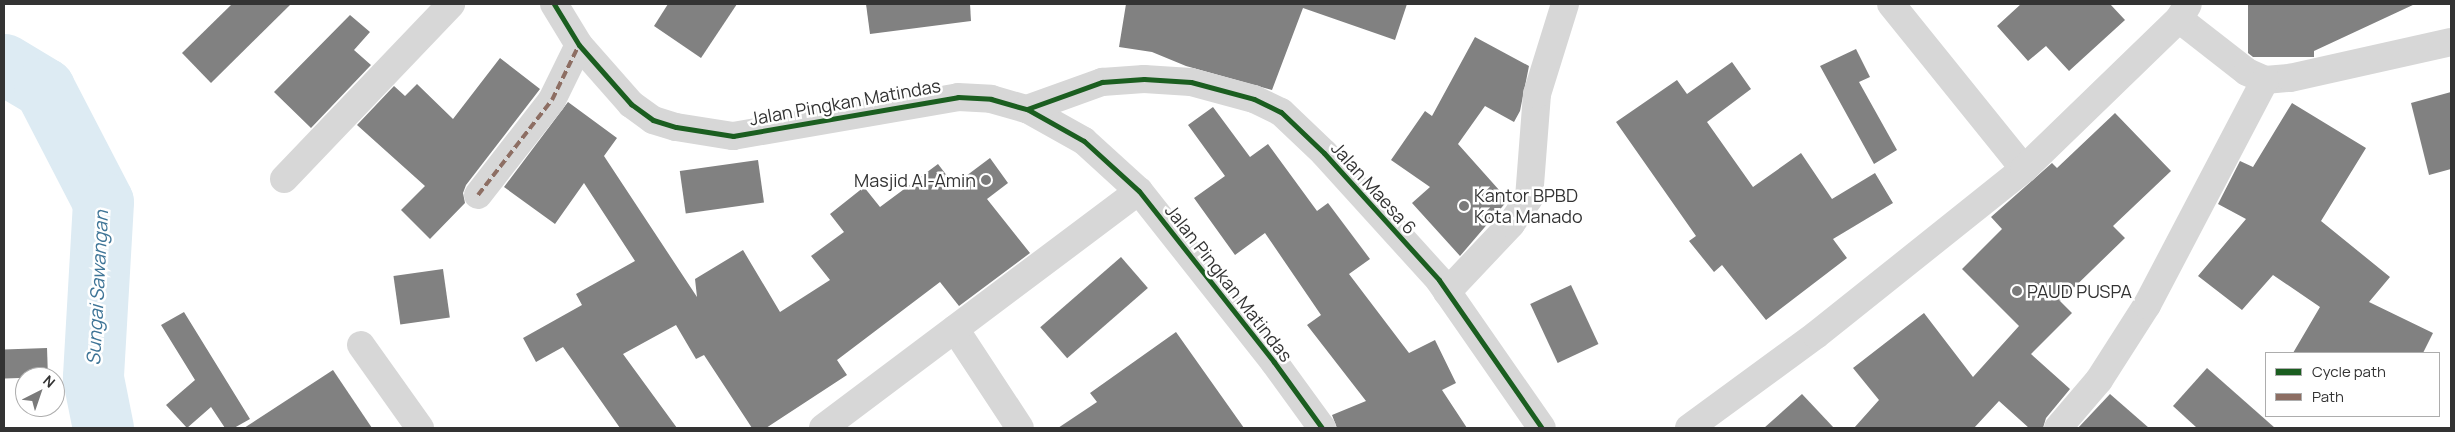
<!DOCTYPE html>
<html>
<head>
<meta charset="utf-8">
<style>
  body { margin:0 }
  #map { position:relative; width:2455px; height:432px; overflow:hidden; background:#fff; font-family:Manrope,sans-serif }
  div>[style] { position:absolute }
  [style*='--x'] { left:calc(var(--x)*1px); top:calc(var(--y)*1px); width:calc(var(--w)*1px); rotate:calc(var(--a)*1deg) }
  .river>* { height:61px; margin:-30.5px; padding:0 30.5px; transform-origin:30.5px; border-radius:30.5px; background:#ddebf3 }
  .building>* { inset:0; background:#818181; transform-origin:0 0 }
  .minor>* { height:28px; margin:-14px; padding:0 14px; transform-origin:14px; border-radius:14px; background:#d7d7d7 }
  .quiet>* { height:4px; margin-top:-2px; transform-origin:0; background:repeating-linear-gradient(90deg,#8d6e63 0 8px,transparent 0 12px) }
  .cycleway>* { height:5px; margin:-2.5px; padding:0 2.5px; transform-origin:2.5px; border-radius:2.5px; background:#1b5e20 }
  .dots>* { width:14px; height:14px; translate:-50% -50%; box-sizing:border-box; border:2px solid #fff; border-radius:50% }
  span { translate:-50% -50%; white-space:nowrap; text-align:center; line-height:1.15; -webkit-text-stroke:5px #fff; paint-order:stroke }
  .street-label { font-size:18px; color:#333 }
  .poi-label { font-size:18px; color:#333 }
  .right { translate:-100% -50%; text-align:right }
  .left { translate:0 -50%; text-align:left }
  .water-label { font-size:19px; color:#3f7597; font-style:italic }
  .frame { position:absolute; inset:0; border:5px solid #333; pointer-events:none }
  .legend { position:absolute; left:2265px; top:352px; width:175px; height:65px; box-sizing:border-box; background:#fff; border:1px solid #adadad; margin:0; padding:6px 9px; list-style:none; font-size:15px; color:#333 }
  .legend li { display:flex; align-items:center; gap:10px; height:25px }
  .legend b { width:25px; border:1px solid #adadad }
  .north { position:absolute; left:15px; top:367px; width:50px; height:50px; box-sizing:border-box; background:#fff; border:1px solid #adadad; border-radius:50%; rotate:41deg; font-size:14px; font-weight:700; line-height:20px; text-align:center; color:#333 }
  .north::after { content:''; display:block; margin:auto; width:18px; height:22px; background:#7a7a7a; clip-path:polygon(50% 0,100% 100%,50% 72%,0 100%) }
</style>
</head>
<body>
<div id="map">
  <div class="river">
    <div style="--x:4;--y:64;--w:47;--a:31"></div>
    <div style="--x:44;--y:88;--w:128;--a:62.6"></div>
    <div style="--x:103;--y:202;--w:176;--a:93.3"></div>
    <div style="--x:93;--y:378;--w:51;--a:78.7"></div>
  </div>
  <div class="building">
    <div style="clip-path:polygon(232px 4px,291px 4px,211px 83px,182px 53px)"></div>
    <div style="clip-path:polygon(668px 4px,737px 4px,701px 58px,654px 26px)"></div>
    <div style="clip-path:polygon(866px 4px,970px 4px,971px 21px,870px 34px)"></div>
    <div style="clip-path:polygon(1126px 4px,1407px 4px,1395px 40px,1303px 8px,1272px 90px,1186px 66px,1152px 52px,1119px 47px)"></div>
    <div style="clip-path:polygon(2021px 4px,2110px 4px,2125px 20px,2069px 71px,2046px 46px,2028px 61px,1997px 26px)"></div>
    <div style="clip-path:polygon(2248px 4px,2415px 4px,2314px 51px,2314px 57px,2253px 57px,2248px 53px)"></div>
    <div style="clip-path:polygon(350px 15px,370px 32px,354px 50px,371px 65px,311px 128px,274px 92px)"></div>
    <div style="clip-path:polygon(1475px 37px,1529px 66px,1520px 111px,1514px 122px,1485px 106px,1458px 144px,1508px 200px,1460px 256px,1412px 203px,1430px 187px,1391px 160px,1425px 111px,1432px 116px)"></div>
    <div style="clip-path:polygon(1856px 49px,1870px 77px,1859px 82px,1897px 150px,1874px 164px,1820px 66px)"></div>
    <div style="clip-path:polygon(500px 58px,540px 89px,466px 185px,463px 193px,465px 203px,430px 239px,401px 210px,425px 186px,357px 125px,394px 86px,405px 96px,417px 84px,453px 119px)"></div>
    <div style="clip-path:polygon(1732px 62px,1751px 89px,1707px 122px,1753px 187px,1801px 153px,1832px 199px,1875px 173px,1893px 203px,1833px 239px,1847px 258px,1766px 320px,1722px 265px,1714px 272px,1689px 241px,1696px 236px,1616px 122px,1677px 80px,1687px 94px)"></div>
    <div style="clip-path:polygon(2451px 92px,2451px 169px,2429px 175px,2411px 103px)"></div>
    <div style="clip-path:polygon(568px 102px,617px 138px,604px 156px,697px 297px,695px 279px,743px 250px,780px 312px,830px 280px,811px 256px,844px 232px,830px 214px,864px 187px,880px 207px,938px 164px,954px 185px,990px 158px,1008px 183px,987px 199px,1030px 253px,959px 306px,940px 282px,837px 360px,847px 375px,766px 428px,752px 428px,704px 355px,696px 359px,676px 325px,623px 354px,677px 428px,620px 428px,563px 347px,536px 362px,523px 338px,582px 305px,576px 294px,635px 261px,584px 183px,555px 224px,504px 187px)"></div>
    <div style="clip-path:polygon(2292px 103px,2366px 148px,2321px 221px,2390px 277px,2369px 302px,2433px 333px,2423px 353px,2293px 353px,2320px 307px,2273px 275px,2242px 310px,2198px 276px,2246px 219px,2218px 204px,2240px 161px,2253px 167px)"></div>
    <div style="clip-path:polygon(1213px 107px,1250px 157px,1268px 144px,1317px 211px,1328px 203px,1370px 259px,1349px 274px,1409px 353px,1435px 340px,1456px 383px,1442px 390px,1467px 428px,1337px 428px,1332px 415px,1366px 401px,1307px 325px,1321px 315px,1265px 233px,1235px 255px,1194px 198px,1225px 176px,1188px 125px)"></div>
    <div style="clip-path:polygon(2115px 113px,2171px 171px,2113px 226px,2125px 238px,2060px 301px,2072px 313px,2031px 354px,2070px 389px,2046px 418px,2043px 428px,2029px 428px,1999px 401px,1974px 428px,1854px 428px,1879px 400px,1853px 368px,1924px 313px,1973px 377px,2019px 326px,1962px 269px,2002px 229px,1991px 217px,2052px 163px,2057px 168px)"></div>
    <div style="left:758px;top:160px;width:43px;height:79px;rotate:82deg"></div>
    <div style="left:1121px;top:257px;width:41px;height:107px;rotate:49deg"></div>
    <div style="left:443px;top:269px;width:49px;height:50px;rotate:82deg"></div>
    <div style="left:1571px;top:285px;width:65px;height:45px;rotate:65deg"></div>
    <div style="clip-path:polygon(184px 312px,250px 419px,234px 428px,225px 428px,211px 407px,187px 428px,166px 405px,195px 380px,161px 325px)"></div>
    <div style="clip-path:polygon(1176px 332px,1244px 428px,1058px 428px,1097px 402px,1090px 393px)"></div>
    <div style="left:47px;top:348px;width:29px;height:43px;rotate:88deg"></div>
    <div style="clip-path:polygon(2207px 368px,2275px 428px,2197px 428px,2173px 406px)"></div>
    <div style="clip-path:polygon(333px 370px,372px 428px,244px 428px)"></div>
    <div style="clip-path:polygon(1802px 394px,1834px 428px,1764px 428px)"></div>
    <div style="clip-path:polygon(2110px 394px,2149px 428px,2078px 428px)"></div>
  </div>
  <div class="minor">
    <div style="--x:554;--y:4;--w:48;--a:58.6"></div>
    <div style="--x:579;--y:45;--w:79;--a:48.6"></div>
    <div style="--x:631;--y:104;--w:27;--a:36"></div>
    <div style="--x:653;--y:120;--w:24;--a:17"></div>
    <div style="--x:676;--y:127;--w:58;--a:9"></div>
    <div style="--x:733;--y:136;--w:228;--a:-9.8"></div>
    <div style="--x:958;--y:97;--w:33;--a:3"></div>
    <div style="--x:991;--y:99;--w:37;--a:16"></div>
    <div style="--x:1027;--y:109;--w:65;--a:29.3"></div>
    <div style="--x:1084;--y:141;--w:74;--a:42.3"></div>
    <div style="--x:1139;--y:191;--w:218;--a:51.7"></div>
    <div style="--x:1274;--y:362;--w:82;--a:54"></div>
    <div style="--x:1891;--y:4;--w:212;--a:51.1"></div>
    <div style="--x:2179;--y:19;--w:86;--a:37.9"></div>
    <div style="--x:2247;--y:72;--w:20;--a:24"></div>
    <div style="--x:2265;--y:80;--w:25;--a:-5"></div>
    <div style="--x:2290;--y:78;--w:165;--a:-12.6"></div>
    <div style="--x:1027;--y:109;--w:80;--a:-19.8"></div>
    <div style="--x:1102;--y:82;--w:42;--a:-4.1"></div>
    <div style="--x:1144;--y:79;--w:47;--a:3.7"></div>
    <div style="--x:1191;--y:82;--w:65;--a:15.1"></div>
    <div style="--x:1254;--y:99;--w:30;--a:26"></div>
    <div style="--x:1281;--y:112;--w:59;--a:43.6"></div>
    <div style="--x:1324;--y:153;--w:171;--a:47.8"></div>
    <div style="--x:1439;--y:280;--w:180;--a:55.2"></div>
    <div style="--x:284;--y:179;--w:242;--a:-46.3"></div>
    <div style="--x:478;--y:195;--w:120;--a:-52.1"></div>
    <div style="--x:552;--y:100;--w:61;--a:-63.9"></div>
    <div style="--x:1447;--y:292;--w:93;--a:-46.7"></div>
    <div style="--x:1511;--y:224;--w:32;--a:-55"></div>
    <div style="--x:1529;--y:198;--w:104;--a:-85.6"></div>
    <div style="--x:1537;--y:94;--w:94;--a:-72.7"></div>
    <div style="--x:955;--y:329;--w:118;--a:56.7"></div>
    <div style="--x:361;--y:345;--w:102;--a:54.6"></div>
    <div style="--x:823;--y:428;--w:395;--a:-36.9"></div>
    <div style="--x:1689;--y:428;--w:157;--a:-36.2"></div>
    <div style="--x:1816;--y:335;--w:266;--a:-38.6"></div>
    <div style="--x:2024;--y:169;--w:216;--a:-44.1"></div>
    <div style="--x:2179;--y:19;--w:17;--a:-59"></div>
    <div style="--x:2058;--y:428;--w:63;--a:-49.5"></div>
    <div style="--x:2099;--y:380;--w:89;--a:-57.4"></div>
    <div style="--x:2147;--y:305;--w:254;--a:-62.3"></div>
  </div>
  <div class="quiet">
    <div style="--x:478;--y:195;--w:120;--a:-52.1"></div>
    <div style="--x:552;--y:100;--w:61;--a:-63.9"></div>
  </div>
  <div class="cycleway">
    <div style="--x:554;--y:4;--w:48;--a:58.6"></div>
    <div style="--x:579;--y:45;--w:79;--a:48.6"></div>
    <div style="--x:631;--y:104;--w:27;--a:36"></div>
    <div style="--x:653;--y:120;--w:24;--a:17"></div>
    <div style="--x:676;--y:127;--w:58;--a:9"></div>
    <div style="--x:733;--y:136;--w:228;--a:-9.8"></div>
    <div style="--x:958;--y:97;--w:33;--a:3"></div>
    <div style="--x:991;--y:99;--w:37;--a:16"></div>
    <div style="--x:1027;--y:109;--w:65;--a:29.3"></div>
    <div style="--x:1084;--y:141;--w:74;--a:42.3"></div>
    <div style="--x:1139;--y:191;--w:218;--a:51.7"></div>
    <div style="--x:1274;--y:362;--w:82;--a:54"></div>
    <div style="--x:1027;--y:109;--w:80;--a:-19.8"></div>
    <div style="--x:1102;--y:82;--w:42;--a:-4.1"></div>
    <div style="--x:1144;--y:79;--w:47;--a:3.7"></div>
    <div style="--x:1191;--y:82;--w:65;--a:15.1"></div>
    <div style="--x:1254;--y:99;--w:30;--a:26"></div>
    <div style="--x:1281;--y:112;--w:59;--a:43.6"></div>
    <div style="--x:1324;--y:153;--w:171;--a:47.8"></div>
    <div style="--x:1439;--y:280;--w:180;--a:55.2"></div>
  </div>
  <div class="dots">
    <div style="left:986px;top:180px;background:#7a7a7a"></div>
    <div style="left:1464px;top:206px;background:#7a7a7a"></div>
    <div style="left:2017px;top:291px;background:#7a7a7a"></div>
  </div>
  <div class="street-label">
    <span style="left:845px;top:102px;rotate:-10deg">Jalan Pingkan Matindas</span>
    <span style="left:1374px;top:188px;rotate:48deg">Jalan Maesa 6</span>
    <span style="left:1229px;top:283px;rotate:52deg">Jalan Pingkan Matindas</span>
  </div>
  <div class="poi-label">
    <span class="right" style="left:976px;top:180px">Masjid Al-Amin</span>
    <span class="left" style="left:1474px;top:206px">Kantor BPBD<br>Kota Manado</span>
    <span class="left" style="left:2027px;top:291px">PAUD PUSPA</span>
  </div>
  <div class="water-label">
    <span style="left:98px;top:288px;rotate:-87deg">Sungai Sawangan</span>
  </div>
  <div class="frame"></div>
  <ul class="legend">
  <li><b style="height:6px;background:#1b5e20"></b>Cycle path</li>
  <li><b style="height:6px;background:#8d6e63"></b>Path</li>
  </ul>
  <div class="north">N</div>
</div>
</body>
</html>
